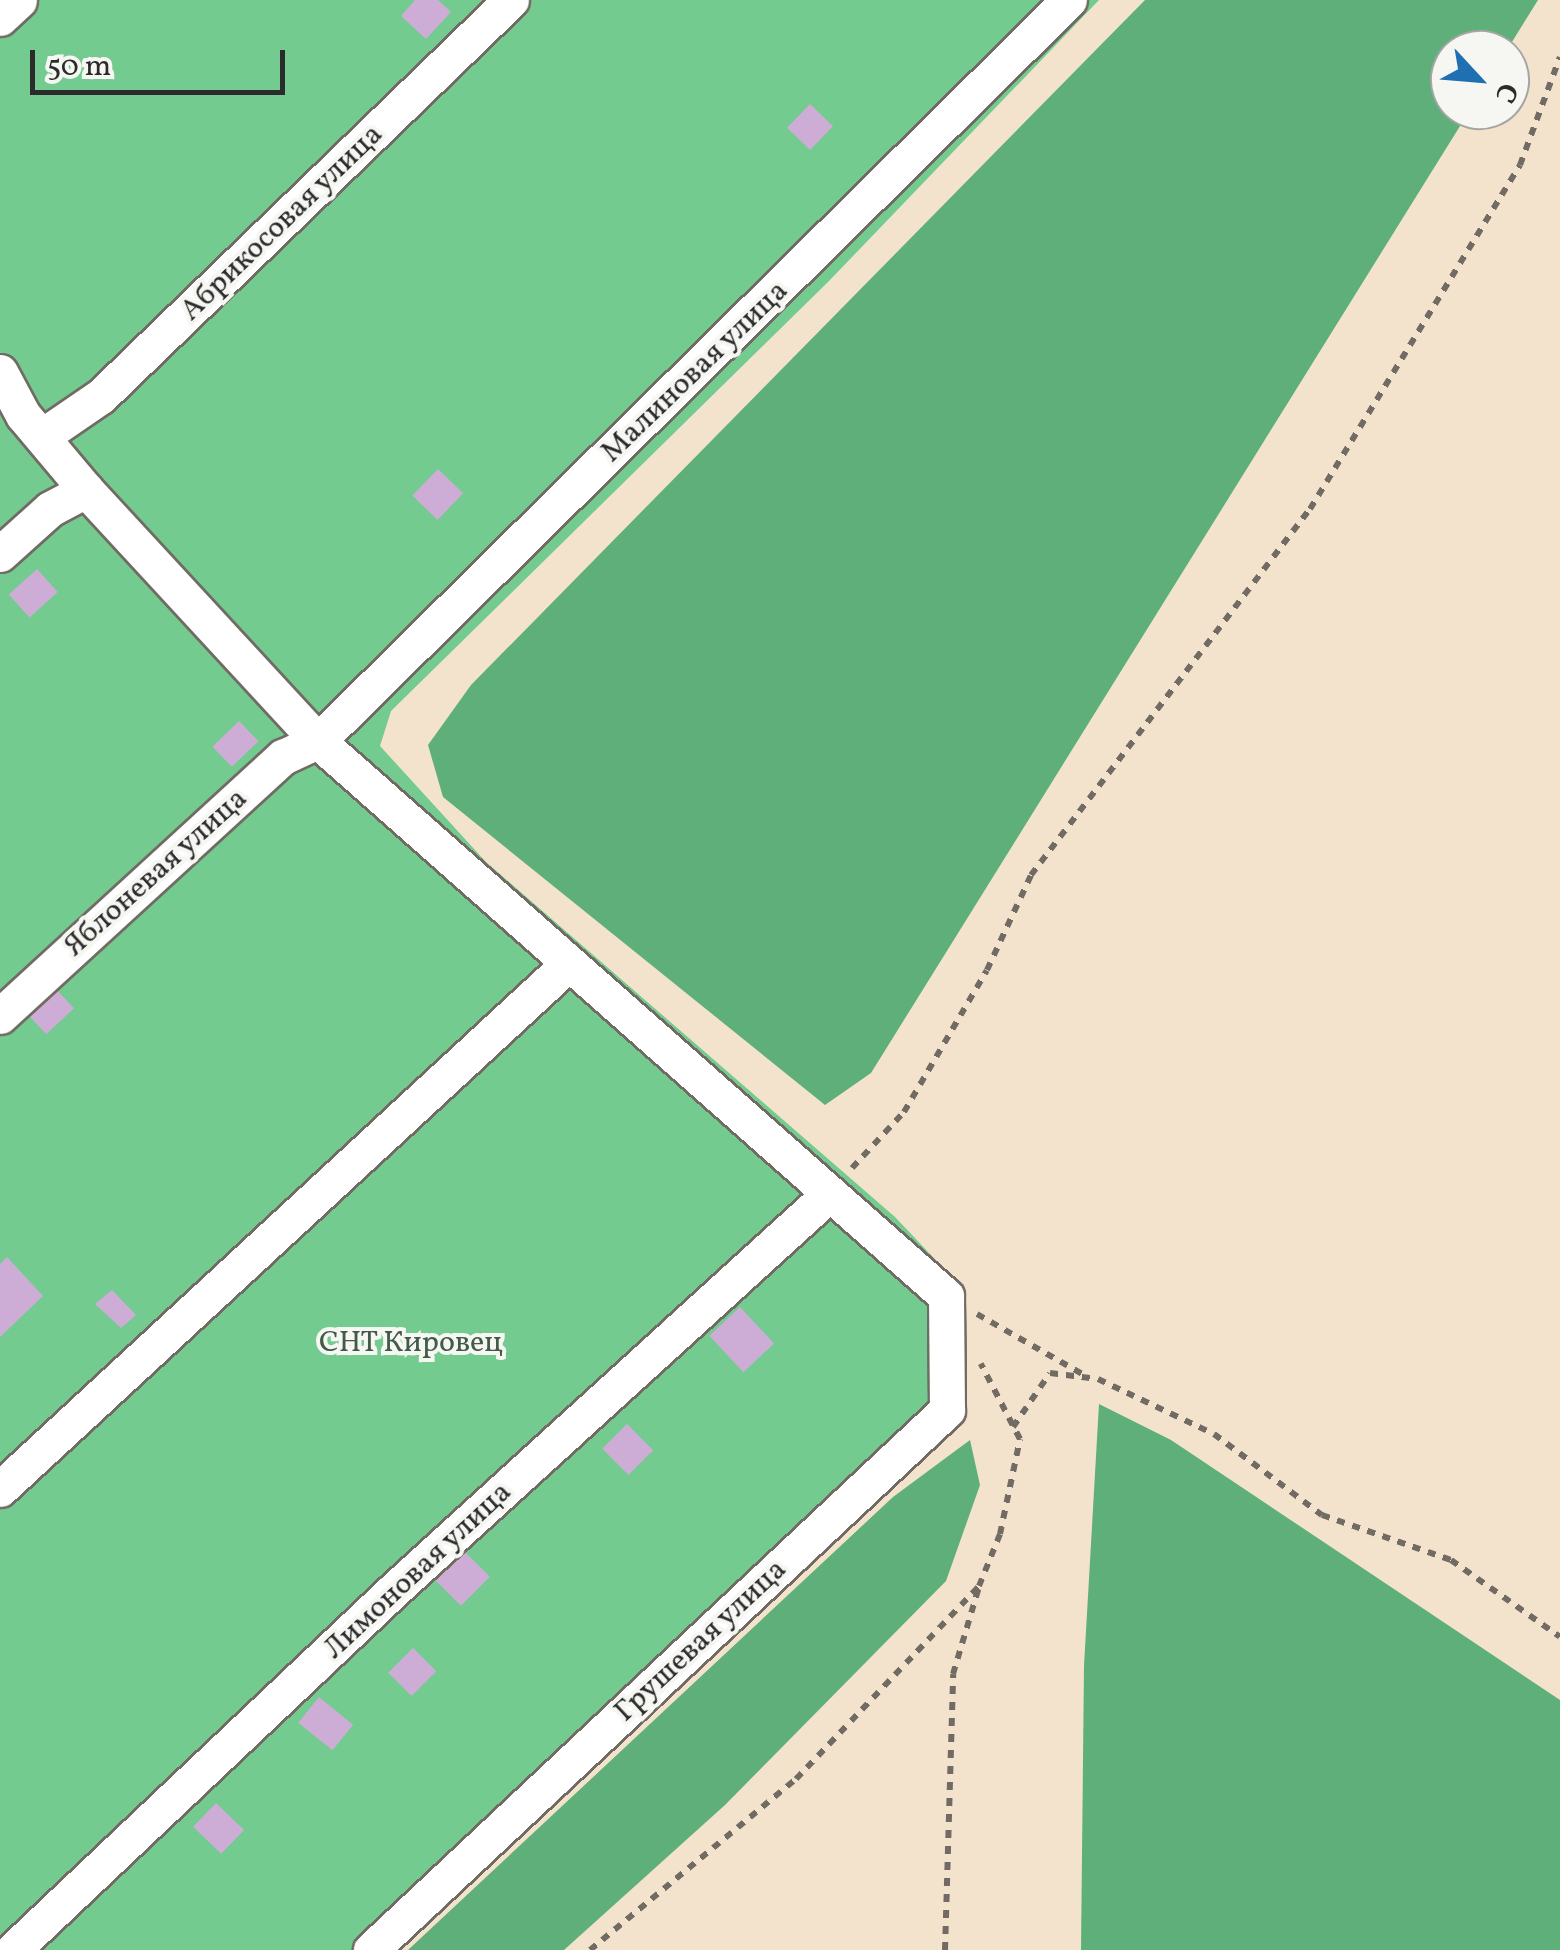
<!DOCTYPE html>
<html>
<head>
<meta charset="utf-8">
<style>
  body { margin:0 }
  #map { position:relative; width:1560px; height:1950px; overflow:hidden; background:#f3e3cd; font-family:Vollkorn,serif }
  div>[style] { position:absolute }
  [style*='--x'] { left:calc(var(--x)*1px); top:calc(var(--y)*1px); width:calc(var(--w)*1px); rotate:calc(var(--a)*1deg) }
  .green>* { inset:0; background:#73cb90 }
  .forest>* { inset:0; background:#5eaf7a }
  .building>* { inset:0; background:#cdadd5; transform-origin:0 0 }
  .path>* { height:6px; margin-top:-3px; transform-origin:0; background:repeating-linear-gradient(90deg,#716b64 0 8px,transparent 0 16px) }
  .roads { filter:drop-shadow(2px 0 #716b64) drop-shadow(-2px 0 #716b64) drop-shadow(0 2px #716b64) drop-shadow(0 -2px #716b64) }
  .street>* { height:35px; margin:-17.5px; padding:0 17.5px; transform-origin:17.5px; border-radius:17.5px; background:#fff }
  span { translate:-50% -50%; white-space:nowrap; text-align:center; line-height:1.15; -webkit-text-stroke:8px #f6f6f2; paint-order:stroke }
  .street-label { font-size:30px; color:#2b2b2b }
  .park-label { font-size:30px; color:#415b49 }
  .north { position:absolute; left:1430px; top:30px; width:100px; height:100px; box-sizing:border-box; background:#f6f6f2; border:2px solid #a5a5a2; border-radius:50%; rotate:116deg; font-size:28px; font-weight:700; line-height:40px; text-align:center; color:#2b2b2b }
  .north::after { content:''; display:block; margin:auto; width:35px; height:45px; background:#1f6fb2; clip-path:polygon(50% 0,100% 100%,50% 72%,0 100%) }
  .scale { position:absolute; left:30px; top:50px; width:255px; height:45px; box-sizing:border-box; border:5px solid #2b2b2b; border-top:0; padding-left:12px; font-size:30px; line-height:35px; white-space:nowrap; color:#2b2b2b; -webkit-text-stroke:8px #f6f6f2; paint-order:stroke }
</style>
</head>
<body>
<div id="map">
  <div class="green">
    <div style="clip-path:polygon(0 0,1099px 0,829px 281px,391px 711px,380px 746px,486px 862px,895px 1217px,966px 1292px,930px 1418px,371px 1950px,0 1950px)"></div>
  </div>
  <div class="forest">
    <div style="clip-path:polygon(1145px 0,1538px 0,1507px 50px,1450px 50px,1450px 110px,1470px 110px,871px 1073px,825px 1105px,443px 797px,428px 745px,471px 685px)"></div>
    <div style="clip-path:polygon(1099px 1404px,1171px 1440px,1560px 1700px,1560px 1950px,1081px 1950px,1084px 1666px)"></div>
    <div style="clip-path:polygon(970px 1440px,980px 1485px,946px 1581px,725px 1805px,564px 1950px,408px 1950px,893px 1497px)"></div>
  </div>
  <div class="building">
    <div style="clip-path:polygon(415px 0,438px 0,451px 12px,426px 39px,401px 16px)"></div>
    <div style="left:810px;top:104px;width:32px;height:33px;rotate:44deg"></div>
    <div style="left:438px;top:469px;width:35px;height:37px;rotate:44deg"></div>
    <div style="left:37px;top:569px;width:31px;height:38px;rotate:48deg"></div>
    <div style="left:239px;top:721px;width:28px;height:37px;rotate:46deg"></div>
    <div style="left:57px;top:990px;width:25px;height:38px;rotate:47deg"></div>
    <div style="clip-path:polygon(7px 1257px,43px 1296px,0 1337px,0 1264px)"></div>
    <div style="clip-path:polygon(112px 1290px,136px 1315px,121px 1328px,95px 1304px)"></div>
    <div style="left:740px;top:1307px;width:50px;height:42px;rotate:47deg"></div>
    <div style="left:627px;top:1424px;width:37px;height:35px;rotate:45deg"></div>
    <div style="left:463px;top:1550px;width:38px;height:41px;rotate:45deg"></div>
    <div style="left:413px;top:1648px;width:33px;height:35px;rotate:45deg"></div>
    <div style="left:319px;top:1697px;width:44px;height:33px;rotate:39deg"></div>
    <div style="left:216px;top:1803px;width:39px;height:33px;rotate:44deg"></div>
  </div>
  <div class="path">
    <div style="--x:852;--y:1168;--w:76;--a:-47.1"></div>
    <div style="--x:904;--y:1112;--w:164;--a:-59.7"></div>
    <div style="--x:987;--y:970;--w:105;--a:-65.1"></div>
    <div style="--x:1031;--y:875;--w:460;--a:-52.7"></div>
    <div style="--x:1310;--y:509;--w:403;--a:-58.6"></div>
    <div style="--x:1520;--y:165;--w:115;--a:-69.7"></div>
    <div style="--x:977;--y:1314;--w:123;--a:29.7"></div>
    <div style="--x:1013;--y:1427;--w:65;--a:-55.6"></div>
    <div style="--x:1050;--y:1373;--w:48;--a:7.1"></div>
    <div style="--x:1098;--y:1379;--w:128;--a:25.4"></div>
    <div style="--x:1214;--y:1434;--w:135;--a:36.9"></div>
    <div style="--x:1322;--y:1515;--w:137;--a:19.2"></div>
    <div style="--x:1451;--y:1560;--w:133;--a:35.2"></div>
    <div style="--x:590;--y:1950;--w:268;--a:-39.7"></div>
    <div style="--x:796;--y:1779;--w:266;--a:-46.5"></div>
    <div style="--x:979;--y:1586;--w:56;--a:-68"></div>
    <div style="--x:1000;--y:1534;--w:97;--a:-78.1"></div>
    <div style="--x:1020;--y:1439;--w:85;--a:-117.5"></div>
    <div style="--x:945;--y:1950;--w:276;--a:-88.3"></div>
    <div style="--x:953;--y:1674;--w:91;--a:-73.4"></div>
  </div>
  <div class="roads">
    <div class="street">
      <div style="--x:0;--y:18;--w:26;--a:-43"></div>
      <div style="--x:0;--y:372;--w:49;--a:61.9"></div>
      <div style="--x:23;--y:415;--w:98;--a:50"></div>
      <div style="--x:86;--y:490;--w:342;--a:47.3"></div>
      <div style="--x:318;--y:741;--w:838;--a:41.47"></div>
      <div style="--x:946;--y:1296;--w:114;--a:89.5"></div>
      <div style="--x:947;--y:1410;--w:790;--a:136.85"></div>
      <div style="--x:44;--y:435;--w:69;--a:-34.4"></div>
      <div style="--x:101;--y:396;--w:570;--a:-44"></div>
      <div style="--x:0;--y:554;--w:67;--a:-42"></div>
      <div style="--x:50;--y:509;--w:41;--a:-27.8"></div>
      <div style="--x:0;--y:1016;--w:384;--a:-42.5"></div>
      <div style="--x:283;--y:757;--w:38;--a:-25"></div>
      <div style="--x:318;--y:741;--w:1055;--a:-44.62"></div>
      <div style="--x:0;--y:1489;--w:772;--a:-42.74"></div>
      <div style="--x:13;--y:1950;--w:527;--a:-43.39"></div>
      <div style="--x:396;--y:1588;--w:583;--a:-42.29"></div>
    </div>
  </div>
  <div class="street-label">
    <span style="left:282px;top:223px;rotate:-44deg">Абрикосовая улица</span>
    <span style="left:695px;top:372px;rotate:-44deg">Малиновая улица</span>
    <span style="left:156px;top:873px;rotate:-42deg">Яблоневая улица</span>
    <span style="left:418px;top:1571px;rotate:-43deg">Лимоновая улица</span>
    <span style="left:701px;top:1641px;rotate:-43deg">Грушевая улица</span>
  </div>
  <div class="park-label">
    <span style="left:411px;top:1343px">СНТ Кировец</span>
  </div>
  <div class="north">С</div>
  <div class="scale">50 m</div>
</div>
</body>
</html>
